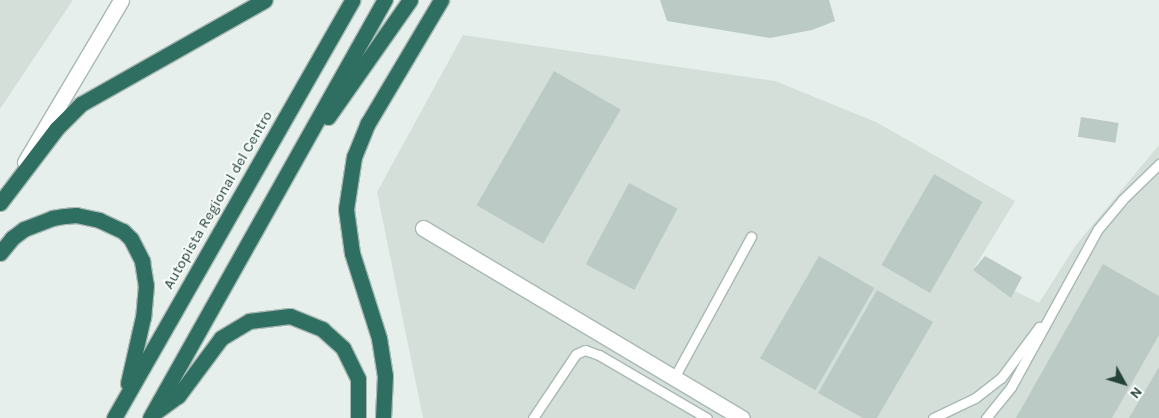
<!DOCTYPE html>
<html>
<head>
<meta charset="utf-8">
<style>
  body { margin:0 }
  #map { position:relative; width:1159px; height:418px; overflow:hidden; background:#e6efeb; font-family:Karla,sans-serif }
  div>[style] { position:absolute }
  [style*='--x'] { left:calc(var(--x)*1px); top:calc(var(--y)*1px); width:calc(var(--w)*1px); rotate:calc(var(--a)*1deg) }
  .built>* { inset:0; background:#d4dfda }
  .building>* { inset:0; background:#bbcac4; transform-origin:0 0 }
  .roads { filter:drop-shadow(1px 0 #a8b8b2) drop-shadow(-1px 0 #a8b8b2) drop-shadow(0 1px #a8b8b2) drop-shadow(0 -1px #a8b8b2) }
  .lane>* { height:9px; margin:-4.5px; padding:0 4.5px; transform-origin:4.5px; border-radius:4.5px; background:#fff }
  .street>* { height:15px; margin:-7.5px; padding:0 7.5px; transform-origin:7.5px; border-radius:7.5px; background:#fff }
  .secondary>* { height:15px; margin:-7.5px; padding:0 7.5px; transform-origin:7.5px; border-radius:7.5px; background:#fff }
  .highway>* { height:15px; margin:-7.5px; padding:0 7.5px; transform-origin:7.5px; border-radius:7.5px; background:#2f6f62 }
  span { translate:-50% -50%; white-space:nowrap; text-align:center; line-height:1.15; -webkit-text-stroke:4px #f7fbf9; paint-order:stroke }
  .street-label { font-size:15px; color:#24423a }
  .north { position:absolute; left:1099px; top:358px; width:50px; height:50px; -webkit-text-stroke:4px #f7fbf9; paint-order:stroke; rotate:129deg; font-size:14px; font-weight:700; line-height:20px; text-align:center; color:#24423a }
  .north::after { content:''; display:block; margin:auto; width:18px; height:22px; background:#24423a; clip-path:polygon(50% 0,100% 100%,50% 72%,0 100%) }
</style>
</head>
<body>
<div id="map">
  <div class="built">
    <div style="clip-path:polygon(0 0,73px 0,0 109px)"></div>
    <div style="clip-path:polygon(463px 35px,775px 81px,876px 122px,1015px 201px,973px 270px,1039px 303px,1076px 245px,1159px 145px,1159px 418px,423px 418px,377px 192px)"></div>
  </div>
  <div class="building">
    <div style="clip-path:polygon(660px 0,829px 0,835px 21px,812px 30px,770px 38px,667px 21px)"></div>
    <div style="left:554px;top:71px;width:77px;height:155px;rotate:30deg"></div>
    <div style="left:1081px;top:117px;width:38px;height:20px;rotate:9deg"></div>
    <div style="left:934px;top:174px;width:56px;height:105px;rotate:30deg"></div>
    <div style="left:629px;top:183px;width:55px;height:92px;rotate:28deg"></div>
    <div style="left:819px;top:256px;width:64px;height:118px;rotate:30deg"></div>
    <div style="clip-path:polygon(985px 256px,1022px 277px,1011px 298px,973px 270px)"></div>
    <div style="clip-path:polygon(1103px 264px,1159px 296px,1159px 335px,1112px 418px,1016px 418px)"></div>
    <div style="clip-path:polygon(877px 290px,933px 322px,877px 418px,863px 418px,818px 393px)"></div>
    <div style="clip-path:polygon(1159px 367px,1159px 418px,1129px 418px)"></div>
  </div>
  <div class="roads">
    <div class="lane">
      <div style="--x:674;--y:378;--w:161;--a:-61.4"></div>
      <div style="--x:533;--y:418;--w:77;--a:-56.1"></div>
      <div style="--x:576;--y:354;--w:10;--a:-24"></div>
      <div style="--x:585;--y:350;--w:15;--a:20"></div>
      <div style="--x:599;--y:355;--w:125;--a:30.3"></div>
      <div style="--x:933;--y:418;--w:47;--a:-25.5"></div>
      <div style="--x:975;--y:398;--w:33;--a:-38"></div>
      <div style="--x:1001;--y:378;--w:64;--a:-53.3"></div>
      <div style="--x:986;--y:418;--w:40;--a:-51"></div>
      <div style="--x:1011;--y:387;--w:180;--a:-61.2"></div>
      <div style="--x:1098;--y:229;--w:38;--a:-50"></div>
      <div style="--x:1122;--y:200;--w:52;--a:-44.2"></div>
    </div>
    <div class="street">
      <div style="--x:423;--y:228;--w:371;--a:30.8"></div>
    </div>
    <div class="secondary">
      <div style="--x:25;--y:162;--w:188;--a:-59.3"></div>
    </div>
    <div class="highway">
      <div style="--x:328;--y:117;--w:143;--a:-55"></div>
      <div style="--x:0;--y:203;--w:94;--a:-52.8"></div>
      <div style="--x:57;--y:128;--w:34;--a:-45"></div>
      <div style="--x:81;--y:104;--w:211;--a:-29.5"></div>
      <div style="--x:0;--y:253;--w:19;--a:-51"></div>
      <div style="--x:12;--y:238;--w:15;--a:-37"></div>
      <div style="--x:24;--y:229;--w:30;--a:-21"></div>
      <div style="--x:52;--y:218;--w:13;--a:-9"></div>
      <div style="--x:65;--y:216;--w:11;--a:-5"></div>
      <div style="--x:76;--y:215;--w:24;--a:12"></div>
      <div style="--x:99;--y:220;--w:26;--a:25"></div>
      <div style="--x:123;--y:231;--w:11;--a:45"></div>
      <div style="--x:131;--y:239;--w:25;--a:63"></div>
      <div style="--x:142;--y:261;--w:24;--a:81"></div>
      <div style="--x:146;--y:285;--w:32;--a:95"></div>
      <div style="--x:143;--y:317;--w:68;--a:102.8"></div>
      <div style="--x:157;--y:411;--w:26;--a:-36"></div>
      <div style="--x:178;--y:396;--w:72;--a:-53.4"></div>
      <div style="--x:221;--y:338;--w:33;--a:-31"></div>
      <div style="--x:249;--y:321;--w:41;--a:-7"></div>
      <div style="--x:290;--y:316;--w:35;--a:22"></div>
      <div style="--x:322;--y:329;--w:28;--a:42"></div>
      <div style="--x:343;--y:348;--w:34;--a:64"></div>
      <div style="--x:358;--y:379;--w:39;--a:90"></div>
      <div style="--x:114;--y:418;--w:481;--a:-60.3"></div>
      <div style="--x:150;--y:418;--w:480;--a:-60.7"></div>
      <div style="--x:383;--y:418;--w:42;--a:-87.3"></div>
      <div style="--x:385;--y:376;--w:38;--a:-99"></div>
      <div style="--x:379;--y:338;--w:89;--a:-107.6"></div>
      <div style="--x:352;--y:253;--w:44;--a:-97.8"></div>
      <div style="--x:346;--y:209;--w:53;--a:-81.3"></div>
      <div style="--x:354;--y:157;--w:37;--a:-68"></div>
      <div style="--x:368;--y:123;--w:143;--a:-59.3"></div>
    </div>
  </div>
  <div class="street-label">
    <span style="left:218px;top:200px;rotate:-60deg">Autopista Regional del Centro</span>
  </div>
  <div class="north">N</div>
</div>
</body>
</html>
